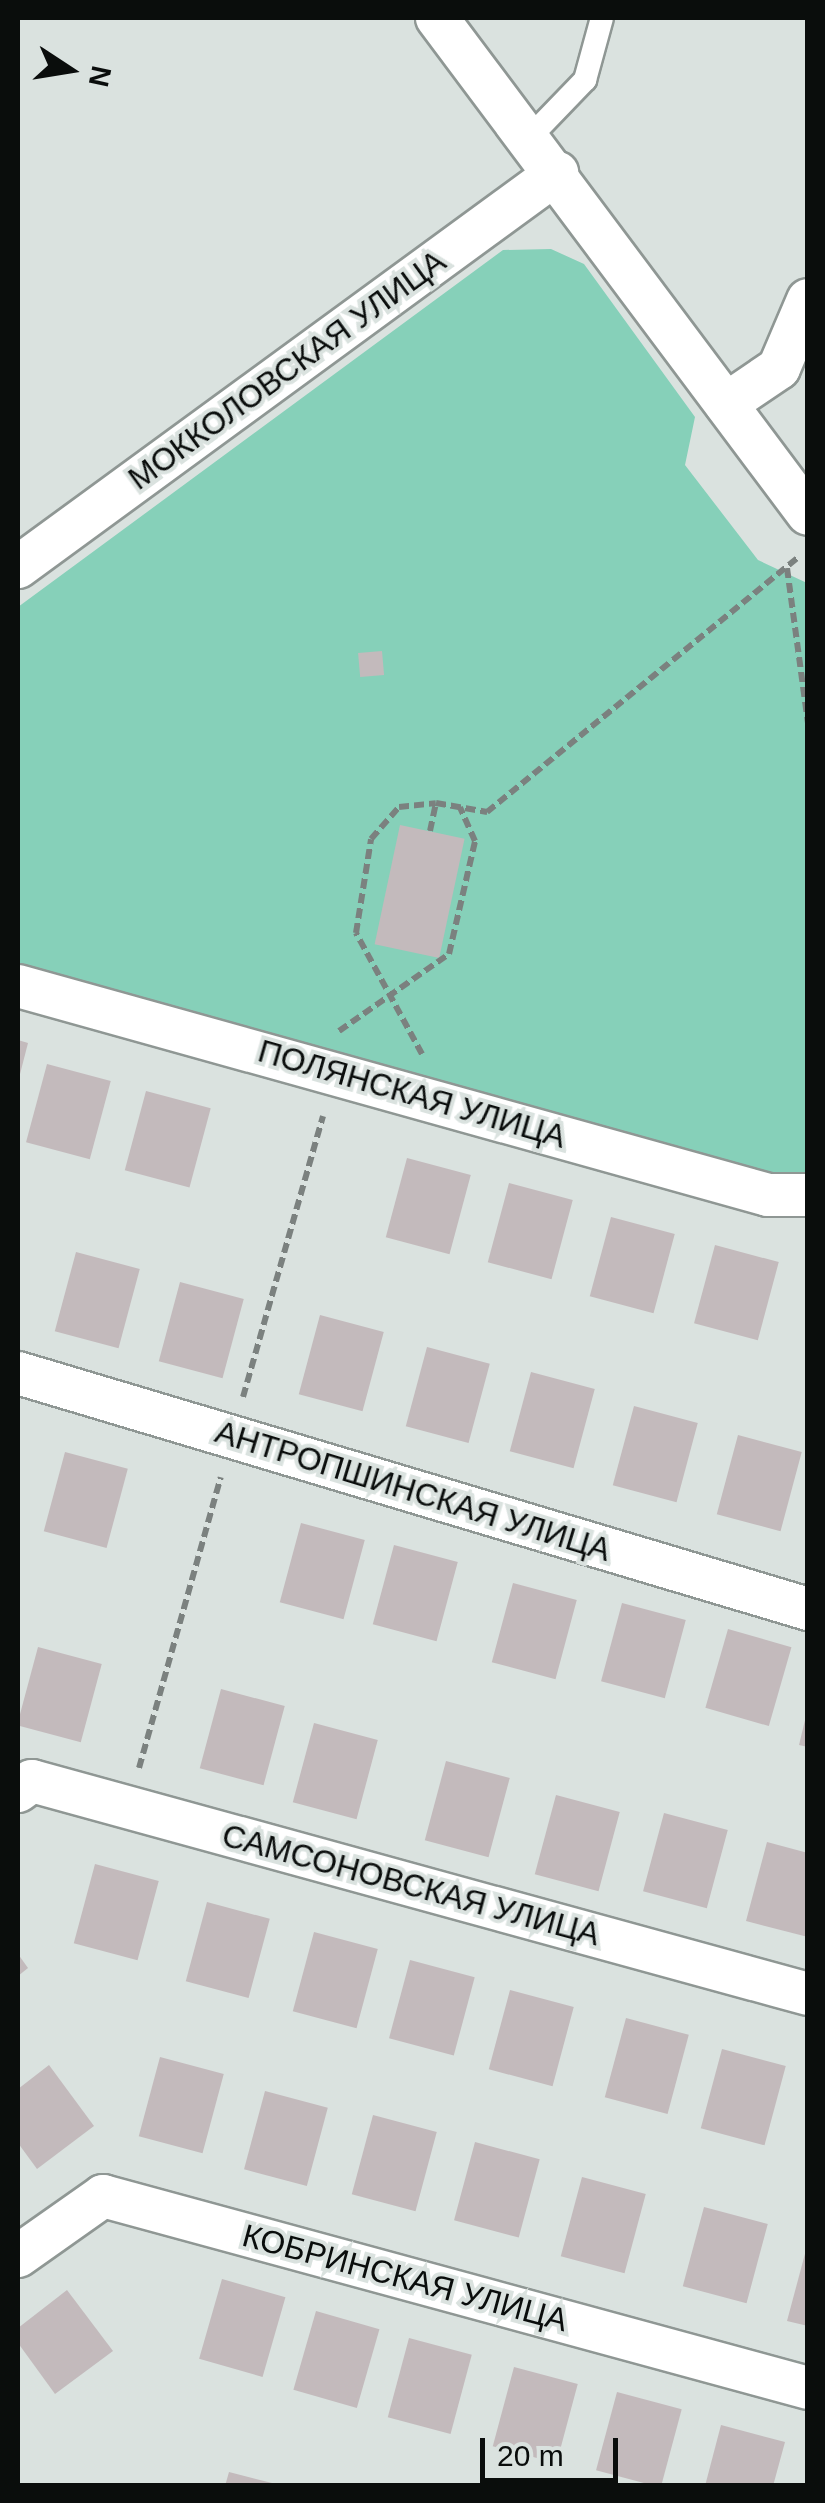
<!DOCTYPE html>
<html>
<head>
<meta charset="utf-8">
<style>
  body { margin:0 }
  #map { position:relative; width:825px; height:2503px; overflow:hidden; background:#dae2df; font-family:Helvetica,sans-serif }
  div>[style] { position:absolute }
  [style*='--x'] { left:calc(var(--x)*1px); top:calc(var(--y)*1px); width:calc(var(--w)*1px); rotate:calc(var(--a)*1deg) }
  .green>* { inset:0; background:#86d0b9 }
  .building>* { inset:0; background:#c3babc; transform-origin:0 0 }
  .path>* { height:6px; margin-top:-3px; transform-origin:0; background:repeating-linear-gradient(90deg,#7b817f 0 10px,transparent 0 15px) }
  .roads { filter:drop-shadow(2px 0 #8f9794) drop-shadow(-2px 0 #8f9794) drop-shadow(0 2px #8f9794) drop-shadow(0 -2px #8f9794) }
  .service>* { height:22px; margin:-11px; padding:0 11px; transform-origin:11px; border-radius:11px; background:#fff }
  .minor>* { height:42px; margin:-21px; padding:0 21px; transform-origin:21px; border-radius:21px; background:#fff }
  span { translate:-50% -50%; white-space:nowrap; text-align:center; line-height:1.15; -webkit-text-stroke:8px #dae2df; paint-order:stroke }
  .street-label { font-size:32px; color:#0a0d0c }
  .frame { position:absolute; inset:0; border:20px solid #0a0d0c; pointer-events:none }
  .north { position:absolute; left:20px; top:20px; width:100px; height:100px; -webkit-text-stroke:8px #dae2df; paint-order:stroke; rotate:102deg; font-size:28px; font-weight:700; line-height:40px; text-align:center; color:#0a0d0c }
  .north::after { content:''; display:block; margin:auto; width:35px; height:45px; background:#0a0d0c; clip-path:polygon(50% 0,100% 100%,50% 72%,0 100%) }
  .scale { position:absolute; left:480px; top:2438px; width:138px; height:45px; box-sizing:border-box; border:5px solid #0a0d0c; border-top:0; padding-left:12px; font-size:30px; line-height:35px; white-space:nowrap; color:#0a0d0c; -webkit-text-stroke:8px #dae2df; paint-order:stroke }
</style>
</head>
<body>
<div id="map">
  <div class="green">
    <div style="clip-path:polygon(551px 249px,584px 264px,695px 417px,685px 465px,758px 560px,807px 583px,807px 1179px,774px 1180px,18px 963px,18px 607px,503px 250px)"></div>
  </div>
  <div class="building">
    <div style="left:382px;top:651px;width:24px;height:24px;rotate:85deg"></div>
    <div style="left:400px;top:825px;width:66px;height:122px;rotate:12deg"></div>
    <div style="clip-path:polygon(18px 1040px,28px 1043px,19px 1078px,18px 1078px)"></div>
    <div style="left:47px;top:1064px;width:66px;height:81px;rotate:15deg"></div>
    <div style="left:146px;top:1091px;width:67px;height:82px;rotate:15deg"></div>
    <div style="left:407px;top:1158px;width:66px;height:82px;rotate:15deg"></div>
    <div style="left:509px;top:1183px;width:66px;height:82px;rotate:15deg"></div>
    <div style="left:611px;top:1217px;width:66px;height:82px;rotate:15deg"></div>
    <div style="left:715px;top:1245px;width:66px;height:81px;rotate:15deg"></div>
    <div style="left:76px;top:1252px;width:66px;height:82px;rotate:15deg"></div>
    <div style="left:180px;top:1282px;width:66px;height:82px;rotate:15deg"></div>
    <div style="left:320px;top:1315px;width:66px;height:82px;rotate:15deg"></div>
    <div style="left:427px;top:1347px;width:65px;height:82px;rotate:15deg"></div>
    <div style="left:531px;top:1372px;width:66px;height:82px;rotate:15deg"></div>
    <div style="left:634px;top:1406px;width:66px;height:82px;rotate:15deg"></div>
    <div style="left:738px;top:1435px;width:66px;height:82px;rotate:15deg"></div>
    <div style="left:65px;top:1452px;width:65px;height:82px;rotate:15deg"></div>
    <div style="left:301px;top:1523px;width:66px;height:82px;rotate:15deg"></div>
    <div style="left:394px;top:1545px;width:66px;height:82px;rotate:15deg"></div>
    <div style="left:513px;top:1583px;width:66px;height:82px;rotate:15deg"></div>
    <div style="left:622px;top:1603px;width:66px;height:81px;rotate:15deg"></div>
    <div style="left:728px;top:1629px;width:66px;height:82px;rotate:16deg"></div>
    <div style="left:38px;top:1647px;width:66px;height:81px;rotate:15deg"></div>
    <div style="left:221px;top:1689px;width:66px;height:82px;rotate:15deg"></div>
    <div style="clip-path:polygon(806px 1716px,808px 1716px,808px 1747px,799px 1745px)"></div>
    <div style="left:314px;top:1723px;width:66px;height:82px;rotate:15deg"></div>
    <div style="left:446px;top:1761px;width:66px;height:82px;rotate:15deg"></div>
    <div style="left:556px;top:1795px;width:66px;height:82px;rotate:15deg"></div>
    <div style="left:664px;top:1813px;width:66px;height:81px;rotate:15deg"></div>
    <div style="clip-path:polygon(767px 1842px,808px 1853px,808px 1937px,746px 1921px)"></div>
    <div style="left:95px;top:1864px;width:66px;height:82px;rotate:15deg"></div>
    <div style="left:207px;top:1902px;width:65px;height:82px;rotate:15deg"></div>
    <div style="left:314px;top:1932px;width:66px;height:82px;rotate:15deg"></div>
    <div style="clip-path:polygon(18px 1954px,28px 1968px,18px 1976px)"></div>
    <div style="left:410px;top:1960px;width:67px;height:81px;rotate:15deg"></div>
    <div style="left:510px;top:1990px;width:66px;height:82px;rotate:15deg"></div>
    <div style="left:626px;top:2018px;width:65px;height:82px;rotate:15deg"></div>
    <div style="left:722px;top:2049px;width:66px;height:82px;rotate:15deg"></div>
    <div style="left:160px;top:2057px;width:66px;height:82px;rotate:15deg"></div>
    <div style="clip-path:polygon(49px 2065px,94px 2126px,37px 2169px,18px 2143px,18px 2089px)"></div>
    <div style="left:265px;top:2091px;width:65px;height:81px;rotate:15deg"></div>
    <div style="left:373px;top:2115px;width:66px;height:82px;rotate:15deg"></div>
    <div style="left:475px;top:2142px;width:67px;height:81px;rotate:15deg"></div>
    <div style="left:582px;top:2177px;width:66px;height:82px;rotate:15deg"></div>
    <div style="left:704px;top:2207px;width:66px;height:82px;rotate:15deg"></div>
    <div style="clip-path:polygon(806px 2250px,808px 2250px,808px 2326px,787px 2321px)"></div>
    <div style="left:222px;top:2279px;width:66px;height:83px;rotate:16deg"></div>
    <div style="clip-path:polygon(67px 2290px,113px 2351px,55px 2394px,18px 2343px,18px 2328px)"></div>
    <div style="left:316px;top:2311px;width:66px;height:82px;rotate:16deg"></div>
    <div style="left:409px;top:2338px;width:65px;height:82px;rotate:15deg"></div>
    <div style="left:514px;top:2367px;width:66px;height:82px;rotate:15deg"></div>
    <div style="left:617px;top:2392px;width:67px;height:81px;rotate:15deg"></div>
    <div style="clip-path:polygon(721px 2425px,785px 2442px,773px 2486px,705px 2486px)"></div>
    <div style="clip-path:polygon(229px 2472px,276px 2484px,275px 2486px,225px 2486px)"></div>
  </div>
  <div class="path">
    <div style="--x:787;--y:568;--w:157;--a:82.3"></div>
    <div style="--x:430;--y:831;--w:29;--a:-78"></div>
    <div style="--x:436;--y:803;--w:52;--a:10"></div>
    <div style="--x:487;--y:812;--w:403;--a:-39.3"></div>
    <div style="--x:339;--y:1031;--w:134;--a:-35"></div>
    <div style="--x:449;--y:954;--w:116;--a:-77"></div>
    <div style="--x:475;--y:841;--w:37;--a:-114"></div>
    <div style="--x:422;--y:1054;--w:138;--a:-118.6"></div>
    <div style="--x:356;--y:933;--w:95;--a:-80.9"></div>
    <div style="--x:371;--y:839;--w:43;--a:-48.8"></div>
    <div style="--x:399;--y:807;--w:37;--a:-6"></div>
    <div style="--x:243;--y:1397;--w:292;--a:-74.1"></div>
    <div style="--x:139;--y:1768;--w:302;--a:-74.3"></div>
  </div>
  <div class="roads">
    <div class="service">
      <div style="--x:529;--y:138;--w:81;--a:-46"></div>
      <div style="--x:585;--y:80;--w:64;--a:-74.7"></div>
    </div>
    <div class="minor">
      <div style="--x:437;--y:18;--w:619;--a:53.2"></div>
      <div style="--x:726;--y:404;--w:64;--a:-34.2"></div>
      <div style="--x:779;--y:368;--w:74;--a:-66.9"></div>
      <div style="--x:18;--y:567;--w:668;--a:-36.17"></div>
      <div style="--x:18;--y:986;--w:779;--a:15.57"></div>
      <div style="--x:768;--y:1195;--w:40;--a:0"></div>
      <div style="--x:18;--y:1373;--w:824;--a:16.63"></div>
      <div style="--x:18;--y:1791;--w:17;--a:-36"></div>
      <div style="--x:32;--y:1781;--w:805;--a:15.35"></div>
      <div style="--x:18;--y:2256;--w:104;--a:-35.2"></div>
      <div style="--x:103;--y:2196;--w:731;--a:15.23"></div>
    </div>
  </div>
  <div class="street-label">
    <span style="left:287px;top:370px;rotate:-36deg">МОККОЛОВСКАЯ УЛИЦА</span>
    <span style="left:412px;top:1094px;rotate:16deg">ПОЛЯНСКАЯ УЛИЦА</span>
    <span style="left:413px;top:1491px;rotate:17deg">АНТРОПШИНСКАЯ УЛИЦА</span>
    <span style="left:411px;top:1885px;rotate:15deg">САМСОНОВСКАЯ УЛИЦА</span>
    <span style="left:405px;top:2278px;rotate:15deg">КОБРИНСКАЯ УЛИЦА</span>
  </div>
  <div class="frame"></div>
  <div class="north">N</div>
  <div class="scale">20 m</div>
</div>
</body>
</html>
